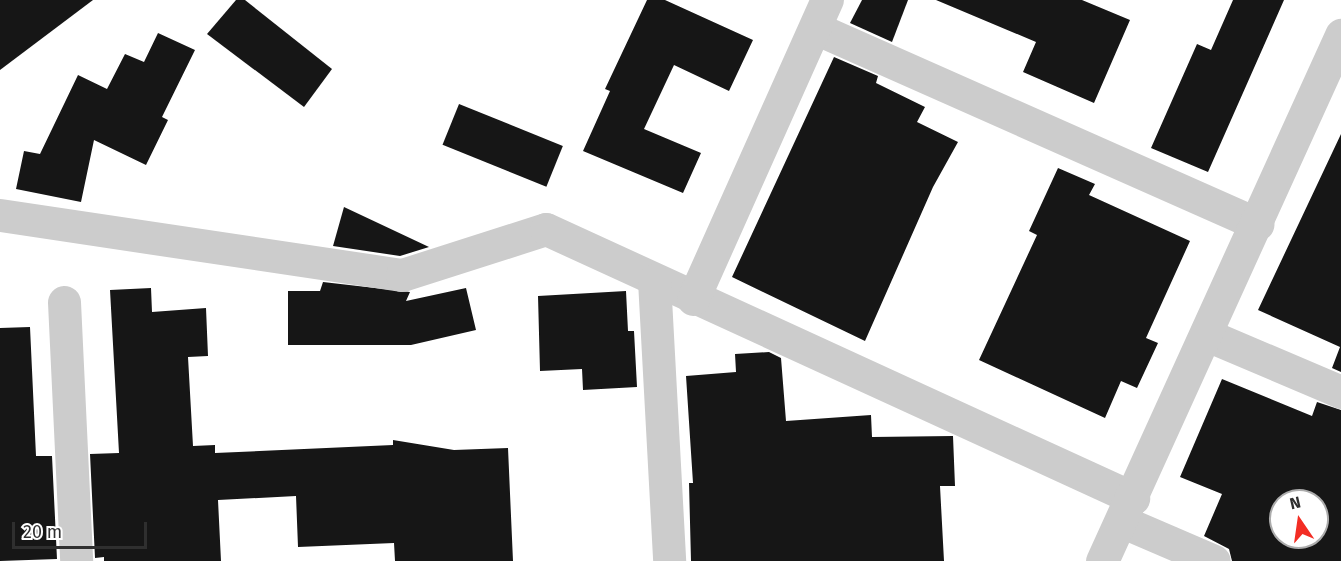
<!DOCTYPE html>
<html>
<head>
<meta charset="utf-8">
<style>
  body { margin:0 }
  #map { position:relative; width:1341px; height:561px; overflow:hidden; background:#fff; font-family:"Fira Sans",sans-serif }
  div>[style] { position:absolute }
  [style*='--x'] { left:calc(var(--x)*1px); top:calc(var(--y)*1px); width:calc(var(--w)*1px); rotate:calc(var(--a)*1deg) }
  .building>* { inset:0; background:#161616; transform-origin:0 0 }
  .minor>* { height:33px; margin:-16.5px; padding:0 16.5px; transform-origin:16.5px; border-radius:16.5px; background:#ccc }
  .tertiary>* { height:33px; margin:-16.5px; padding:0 16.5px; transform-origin:16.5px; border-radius:16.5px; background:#ccc }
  span { translate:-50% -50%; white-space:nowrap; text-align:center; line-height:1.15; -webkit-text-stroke:6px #fff; paint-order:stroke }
  .north { position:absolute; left:1269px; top:489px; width:60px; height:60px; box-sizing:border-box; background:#fff; border:2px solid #acacac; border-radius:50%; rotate:347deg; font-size:16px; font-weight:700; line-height:24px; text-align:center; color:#2f2f2f }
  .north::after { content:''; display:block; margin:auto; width:21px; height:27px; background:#f32d24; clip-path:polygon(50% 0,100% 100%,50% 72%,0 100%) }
  .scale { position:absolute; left:12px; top:522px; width:135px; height:27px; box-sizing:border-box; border:3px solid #2f2f2f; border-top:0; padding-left:8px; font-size:18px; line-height:21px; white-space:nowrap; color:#2f2f2f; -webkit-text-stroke:4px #fff; paint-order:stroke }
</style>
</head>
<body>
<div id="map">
  <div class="building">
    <div style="clip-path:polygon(0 0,93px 0,0 70px)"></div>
    <div style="clip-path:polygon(236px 0,245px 0,332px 69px,304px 107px,207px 34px)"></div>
    <div style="clip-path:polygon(647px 0,665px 0,753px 40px,729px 91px,674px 65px,644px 129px,701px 153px,683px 193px,583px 151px,610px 91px,605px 89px)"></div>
    <div style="clip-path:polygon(862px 0,908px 0,892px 42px,850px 23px)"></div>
    <div style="clip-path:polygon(936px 0,1082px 0,1130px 20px,1094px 103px,1023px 72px,1036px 42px)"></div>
    <div style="clip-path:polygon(1233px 0,1284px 0,1208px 172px,1151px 148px,1197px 44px,1211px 50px)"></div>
    <div style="clip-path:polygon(158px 33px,195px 50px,162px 117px,168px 120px,146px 165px,94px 140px,81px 202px,16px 189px,24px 151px,40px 154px,78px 75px,107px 89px,125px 54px,144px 62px)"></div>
    <div style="clip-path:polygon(834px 57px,878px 76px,876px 83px,925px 107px,917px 122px,958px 142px,933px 187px,865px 341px,732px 277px)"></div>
    <div style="left:459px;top:104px;width:112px;height:44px;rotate:22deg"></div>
    <div style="clip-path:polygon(1341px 134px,1341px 372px,1332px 368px,1340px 347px,1258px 310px)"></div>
    <div style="clip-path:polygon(1058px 168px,1095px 184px,1089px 195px,1190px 241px,1146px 338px,1158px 343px,1137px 388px,1121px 381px,1105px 418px,979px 360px,1037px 235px,1029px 231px)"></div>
    <div style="clip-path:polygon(344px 207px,429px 247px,400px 256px,333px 246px)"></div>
    <div style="clip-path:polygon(323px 282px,410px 292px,406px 301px,466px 288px,476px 330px,411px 345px,288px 345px,288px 291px,320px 291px)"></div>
    <div style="clip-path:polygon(151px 288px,152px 312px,206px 308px,208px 356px,188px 357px,193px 446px,215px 445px,215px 453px,393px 445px,393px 440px,454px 450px,508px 448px,513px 561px,395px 561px,394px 543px,298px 547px,296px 496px,218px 500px,221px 561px,104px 561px,104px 557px,95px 558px,90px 454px,119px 453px,110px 290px)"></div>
    <div style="clip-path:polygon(626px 291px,628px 331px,634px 331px,637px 387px,583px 390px,582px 369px,540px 371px,538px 296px)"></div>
    <div style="clip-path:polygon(30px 327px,36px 456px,52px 456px,57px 559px,0 561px,0 328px)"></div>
    <div style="clip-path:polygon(769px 352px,781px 358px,786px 421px,871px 415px,872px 437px,953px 436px,955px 486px,940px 486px,944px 561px,691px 561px,689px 483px,693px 483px,686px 376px,736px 372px,735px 354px)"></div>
    <div style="clip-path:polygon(evenodd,1222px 379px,1312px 416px,1317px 402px,1341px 410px,1341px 561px,1232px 561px,1229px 549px,1204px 536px,1222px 494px,1180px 477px,1222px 379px,1281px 501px,1317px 501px,1317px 537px,1281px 537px,1281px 501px)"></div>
  </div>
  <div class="minor">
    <div style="--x:815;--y:28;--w:484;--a:23.9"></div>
    <div style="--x:0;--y:215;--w:406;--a:8.5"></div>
    <div style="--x:402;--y:275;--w:151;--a:-17.7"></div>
    <div style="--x:546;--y:229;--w:646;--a:24.62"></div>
    <div style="--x:654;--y:280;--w:281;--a:86.9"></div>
    <div style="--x:693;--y:299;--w:328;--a:-65.9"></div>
    <div style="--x:64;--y:302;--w:259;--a:87.3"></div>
    <div style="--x:1207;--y:335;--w:146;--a:23"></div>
    <div style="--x:1121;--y:521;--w:101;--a:23.3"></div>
  </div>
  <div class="tertiary">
    <div style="--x:1102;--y:561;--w:578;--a:-65.56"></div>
  </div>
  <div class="north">N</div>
  <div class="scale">20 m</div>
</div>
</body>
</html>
